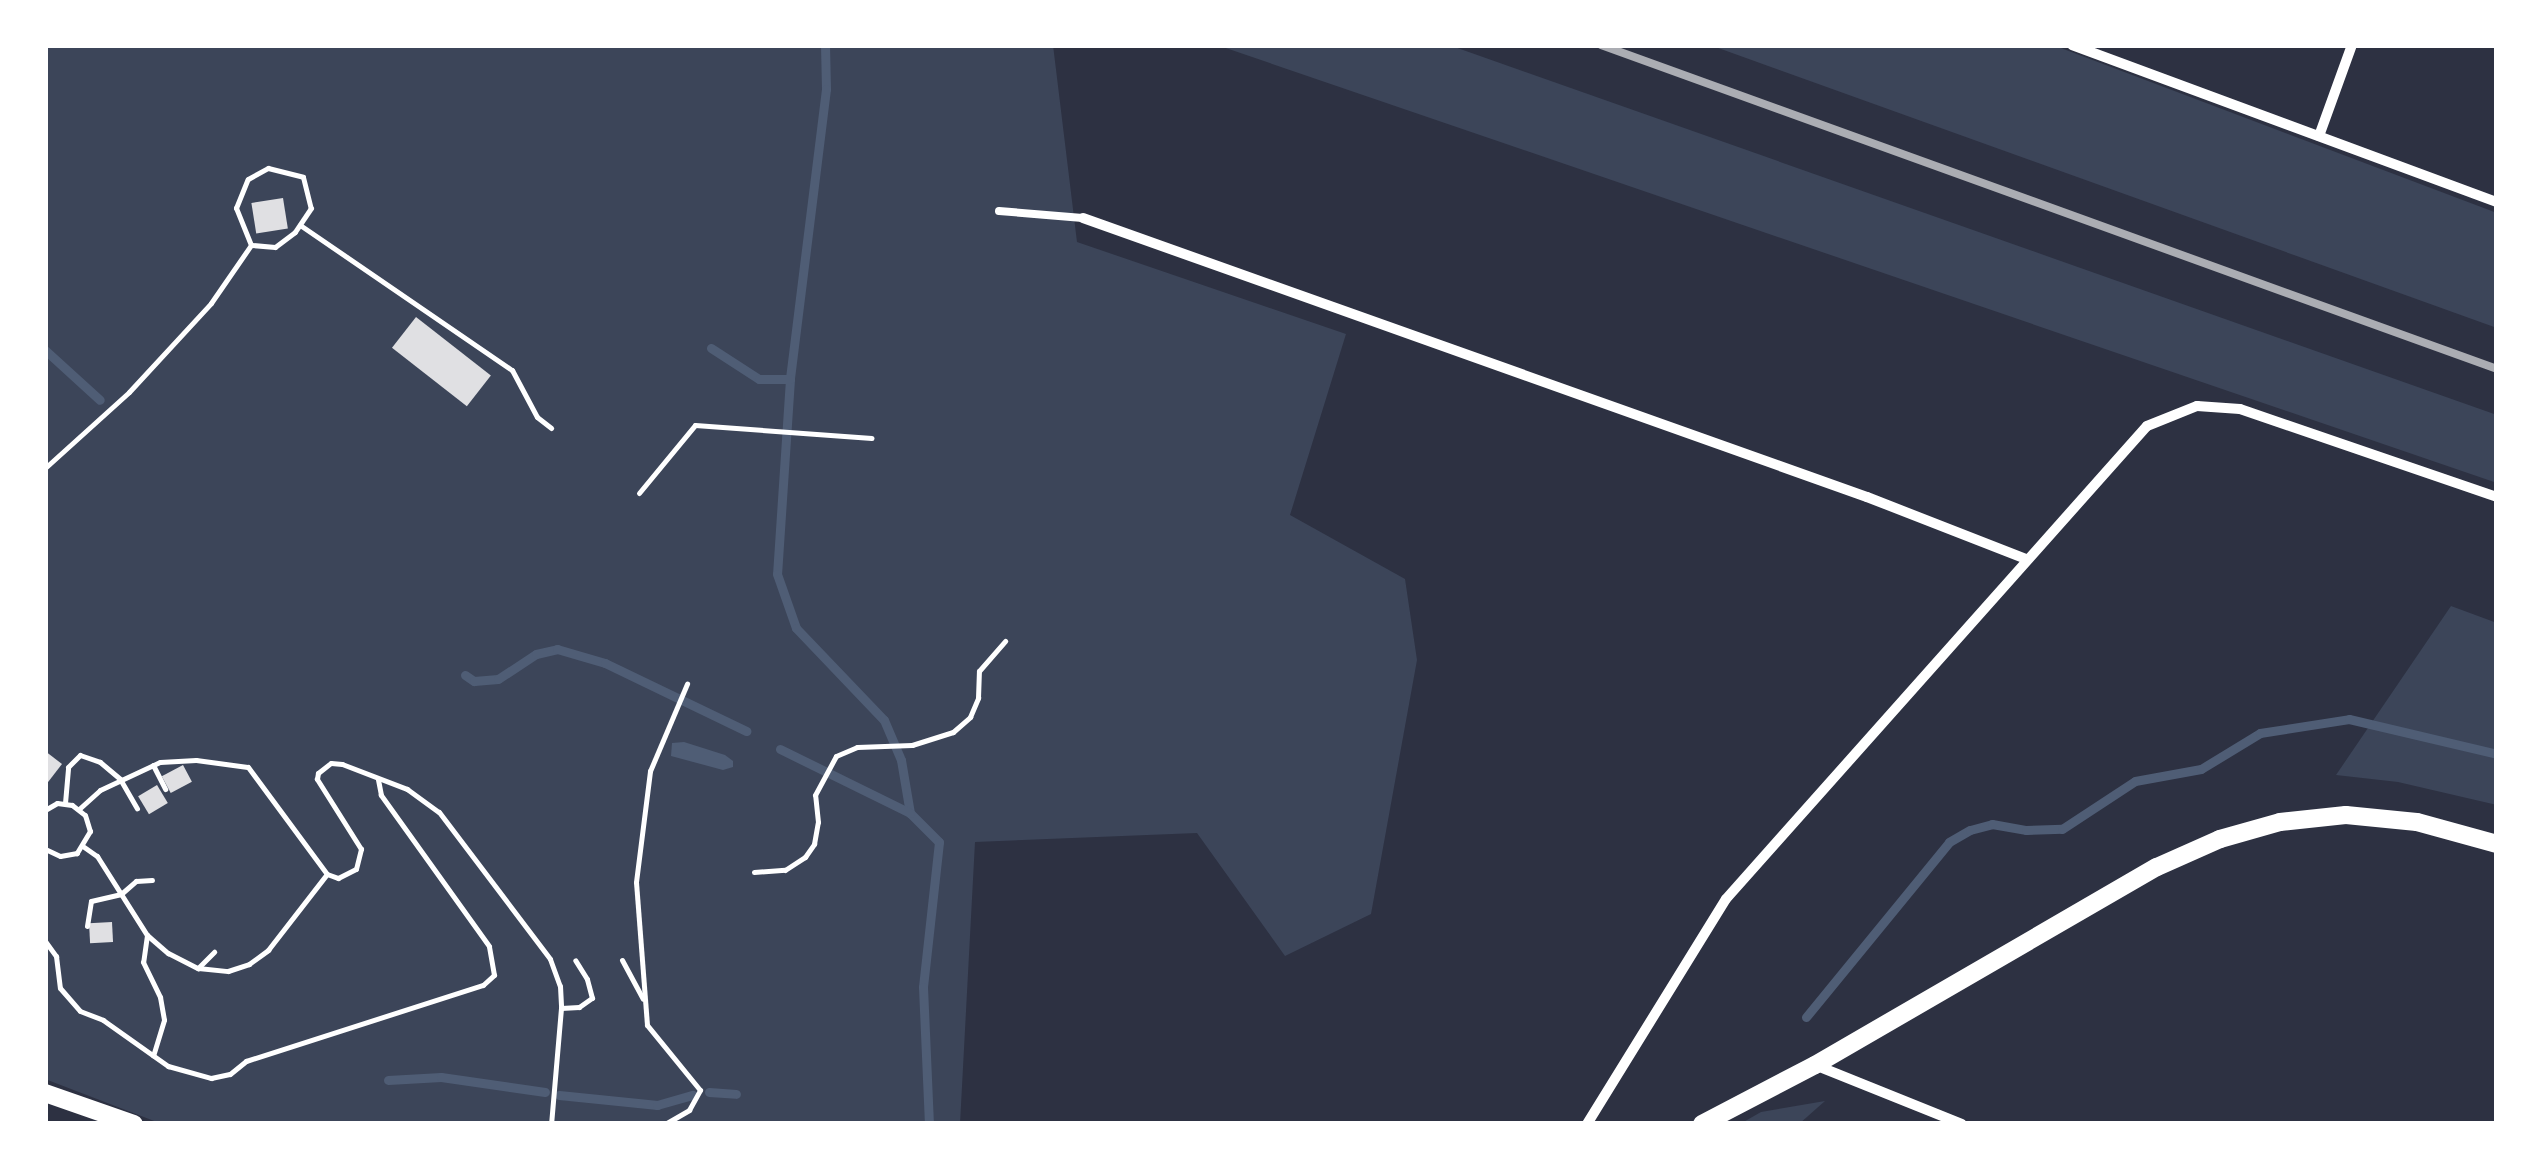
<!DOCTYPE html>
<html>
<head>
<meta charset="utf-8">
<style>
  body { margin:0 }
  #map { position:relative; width:2542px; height:1169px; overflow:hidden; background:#2d3142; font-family:"Alegreya Sans",sans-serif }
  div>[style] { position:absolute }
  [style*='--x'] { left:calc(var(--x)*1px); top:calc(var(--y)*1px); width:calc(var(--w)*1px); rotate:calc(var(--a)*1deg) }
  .green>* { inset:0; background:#3c4559 }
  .water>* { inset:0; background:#4f5d75 }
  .stream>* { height:9px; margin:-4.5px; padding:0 4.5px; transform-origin:4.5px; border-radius:4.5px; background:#4f5d75 }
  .building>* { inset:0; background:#e0e0e3; transform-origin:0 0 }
  .path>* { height:5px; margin:-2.5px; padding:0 2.5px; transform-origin:2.5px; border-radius:2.5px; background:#fff }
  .service>* { height:8px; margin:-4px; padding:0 4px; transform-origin:4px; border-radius:4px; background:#fff }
  .minor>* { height:10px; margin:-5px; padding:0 5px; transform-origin:5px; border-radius:5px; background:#fff }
  .tertiary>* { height:18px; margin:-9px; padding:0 9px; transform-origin:9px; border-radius:9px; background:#fff }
  .rail>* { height:8px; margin:-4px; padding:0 4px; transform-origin:4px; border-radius:4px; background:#abadb3 }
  span { translate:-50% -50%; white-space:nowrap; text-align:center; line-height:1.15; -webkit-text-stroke:10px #fff; paint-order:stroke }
  .frame { position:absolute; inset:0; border:48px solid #fff; pointer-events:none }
</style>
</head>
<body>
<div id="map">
  <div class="green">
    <div style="clip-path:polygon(45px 45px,1053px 45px,1077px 242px,1346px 334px,1290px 515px,1405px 579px,1417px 660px,1371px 914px,1285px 956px,1197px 833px,975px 842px,960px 1124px,162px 1124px,45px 1079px)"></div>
    <div style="clip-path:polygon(1217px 45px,1449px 45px,2497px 415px,2497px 483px)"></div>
    <div style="clip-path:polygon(1710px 45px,2053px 45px,2497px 213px,2497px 328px)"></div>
    <div style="clip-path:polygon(2451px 606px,2497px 623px,2497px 805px,2398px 782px,2336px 775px)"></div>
    <div style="clip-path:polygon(1825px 1101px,1799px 1124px,1740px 1124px,1761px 1112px)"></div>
  </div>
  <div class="water">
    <div style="clip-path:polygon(684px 742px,725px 755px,733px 761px,733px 767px,723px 770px,671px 756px,672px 743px)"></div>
  </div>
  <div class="stream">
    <div style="--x:825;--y:45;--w:44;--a:88.7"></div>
    <div style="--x:826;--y:89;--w:292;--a:97.1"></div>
    <div style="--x:790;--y:379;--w:195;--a:93.8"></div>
    <div style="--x:777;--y:574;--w:57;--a:70.6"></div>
    <div style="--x:796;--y:628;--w:127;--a:46.3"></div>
    <div style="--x:884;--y:720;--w:43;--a:67"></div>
    <div style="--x:901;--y:760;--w:54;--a:80.4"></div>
    <div style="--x:910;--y:813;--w:41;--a:45"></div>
    <div style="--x:939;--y:842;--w:146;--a:96.3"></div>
    <div style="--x:923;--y:987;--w:137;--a:87.5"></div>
    <div style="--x:711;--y:348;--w:57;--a:32.9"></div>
    <div style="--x:759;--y:379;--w:31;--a:0"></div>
    <div style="--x:45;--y:350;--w:74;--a:42.3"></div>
    <div style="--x:465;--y:675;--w:11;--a:34"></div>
    <div style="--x:474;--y:681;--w:24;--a:-5"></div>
    <div style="--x:498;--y:679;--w:45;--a:-33.3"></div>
    <div style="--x:536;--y:654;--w:22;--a:-13"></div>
    <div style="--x:557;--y:649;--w:50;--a:16.3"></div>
    <div style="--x:605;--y:663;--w:157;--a:25.7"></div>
    <div style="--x:780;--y:749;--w:145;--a:26.2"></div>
    <div style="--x:1806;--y:1017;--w:226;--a:-50.7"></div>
    <div style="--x:1949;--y:842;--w:24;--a:-30"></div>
    <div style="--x:1970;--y:830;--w:23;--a:-15"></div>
    <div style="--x:1992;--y:824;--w:35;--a:10"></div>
    <div style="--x:2026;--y:830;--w:36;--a:-2"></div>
    <div style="--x:2062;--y:829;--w:87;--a:-33.3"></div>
    <div style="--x:2135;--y:781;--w:67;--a:-10.3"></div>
    <div style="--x:2201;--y:769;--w:69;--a:-31.4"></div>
    <div style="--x:2260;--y:733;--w:90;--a:-8.9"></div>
    <div style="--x:2349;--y:719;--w:152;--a:13.3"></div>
    <div style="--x:388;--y:1080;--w:53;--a:-3.2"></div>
    <div style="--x:441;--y:1077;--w:105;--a:8.2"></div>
    <div style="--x:709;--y:1092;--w:27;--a:4"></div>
    <div style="--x:559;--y:1095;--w:99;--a:5.8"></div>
    <div style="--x:657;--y:1105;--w:37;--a:-16"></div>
  </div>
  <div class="building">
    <div style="left:283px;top:198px;width:31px;height:32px;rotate:81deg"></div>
    <div style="left:416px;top:317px;width:95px;height:39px;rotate:38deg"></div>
    <div style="clip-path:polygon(45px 751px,62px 764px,45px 786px)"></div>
    <div style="left:183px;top:765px;width:19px;height:24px;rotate:62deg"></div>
    <div style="left:157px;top:785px;width:21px;height:22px;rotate:59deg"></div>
    <div style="left:112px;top:922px;width:20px;height:23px;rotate:87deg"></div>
  </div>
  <div class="path">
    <div style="--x:268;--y:168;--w:36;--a:14"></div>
    <div style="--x:303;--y:177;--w:32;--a:76"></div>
    <div style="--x:311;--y:208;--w:29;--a:124"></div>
    <div style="--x:295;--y:232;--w:25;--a:143"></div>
    <div style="--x:275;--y:247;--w:24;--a:-175"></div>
    <div style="--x:251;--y:245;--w:40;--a:-112"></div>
    <div style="--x:236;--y:208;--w:31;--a:-68"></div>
    <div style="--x:248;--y:179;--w:23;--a:-29"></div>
    <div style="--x:300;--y:225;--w:257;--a:34.4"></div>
    <div style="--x:512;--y:370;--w:53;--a:62"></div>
    <div style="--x:537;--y:417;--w:18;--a:38"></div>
    <div style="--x:45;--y:468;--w:113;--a:-42.1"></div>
    <div style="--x:129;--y:392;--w:121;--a:-47.3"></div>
    <div style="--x:211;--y:303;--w:70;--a:-55.4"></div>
    <div style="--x:639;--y:493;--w:88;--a:-50.5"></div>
    <div style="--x:695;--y:425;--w:177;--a:4.2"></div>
    <div style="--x:153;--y:765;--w:27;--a:63"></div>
    <div style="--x:65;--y:803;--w:36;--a:-85"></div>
    <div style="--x:68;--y:767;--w:17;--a:-45"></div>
    <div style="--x:80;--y:755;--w:21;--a:19"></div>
    <div style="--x:100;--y:762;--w:26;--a:40"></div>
    <div style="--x:120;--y:779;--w:34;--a:60"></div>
    <div style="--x:79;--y:809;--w:28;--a:-42"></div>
    <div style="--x:100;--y:790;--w:66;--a:-25"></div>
    <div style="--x:160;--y:762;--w:36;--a:-3"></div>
    <div style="--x:196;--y:760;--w:52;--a:7.7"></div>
    <div style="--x:248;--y:767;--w:133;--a:53.6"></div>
    <div style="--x:327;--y:874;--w:12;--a:20"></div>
    <div style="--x:338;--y:878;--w:20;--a:-27"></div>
    <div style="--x:356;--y:869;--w:21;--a:-76"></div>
    <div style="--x:361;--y:849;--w:83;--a:-122.2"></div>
    <div style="--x:317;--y:779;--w:6;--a:-81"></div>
    <div style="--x:318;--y:773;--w:16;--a:-38"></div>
    <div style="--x:331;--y:763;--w:11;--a:5"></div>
    <div style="--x:342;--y:764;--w:70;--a:21"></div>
    <div style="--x:407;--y:789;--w:39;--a:36"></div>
    <div style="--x:439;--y:812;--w:184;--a:52.9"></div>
    <div style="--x:550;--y:959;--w:29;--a:70"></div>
    <div style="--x:560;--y:986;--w:22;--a:87"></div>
    <div style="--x:561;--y:1008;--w:116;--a:94.9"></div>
    <div style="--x:45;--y:810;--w:14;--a:-30"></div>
    <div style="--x:57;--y:803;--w:15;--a:8"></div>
    <div style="--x:72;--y:805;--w:16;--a:38"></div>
    <div style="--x:85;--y:815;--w:17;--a:73"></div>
    <div style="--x:90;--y:831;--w:26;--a:121"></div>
    <div style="--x:77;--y:853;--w:17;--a:170"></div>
    <div style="--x:60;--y:856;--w:17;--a:-155"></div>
    <div style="--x:84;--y:847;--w:16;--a:35"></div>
    <div style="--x:97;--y:856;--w:93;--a:57.7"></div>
    <div style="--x:147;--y:935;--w:28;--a:41"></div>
    <div style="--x:168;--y:953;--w:34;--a:27"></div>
    <div style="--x:198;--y:968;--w:30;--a:6"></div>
    <div style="--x:228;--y:971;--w:22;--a:-18"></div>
    <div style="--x:249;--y:964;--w:24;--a:-36"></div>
    <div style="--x:268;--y:950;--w:96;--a:-52.2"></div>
    <div style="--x:754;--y:872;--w:31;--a:-4"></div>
    <div style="--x:785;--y:870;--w:24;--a:-33"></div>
    <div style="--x:805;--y:857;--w:16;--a:-55"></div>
    <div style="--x:814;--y:844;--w:22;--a:-80"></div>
    <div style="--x:818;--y:822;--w:27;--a:-96"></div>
    <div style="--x:815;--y:795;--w:44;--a:-61.7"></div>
    <div style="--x:836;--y:756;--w:23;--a:-23"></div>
    <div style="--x:857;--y:747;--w:55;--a:-2.1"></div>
    <div style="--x:912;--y:745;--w:43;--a:-17.6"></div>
    <div style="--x:953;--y:732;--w:23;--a:-41"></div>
    <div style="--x:970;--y:717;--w:21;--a:-67"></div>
    <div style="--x:978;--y:698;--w:27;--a:-88"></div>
    <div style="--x:979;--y:671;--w:40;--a:-49"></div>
    <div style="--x:87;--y:926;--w:25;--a:-81"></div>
    <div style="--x:91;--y:901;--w:31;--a:-13"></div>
    <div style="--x:121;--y:894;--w:20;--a:-41"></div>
    <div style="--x:136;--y:881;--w:16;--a:-4"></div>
    <div style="--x:147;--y:935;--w:27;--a:98"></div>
    <div style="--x:143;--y:962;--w:39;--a:64"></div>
    <div style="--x:160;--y:997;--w:23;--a:80"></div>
    <div style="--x:164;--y:1020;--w:37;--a:107"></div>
    <div style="--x:45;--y:941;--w:19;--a:54"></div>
    <div style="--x:56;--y:956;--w:32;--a:83"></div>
    <div style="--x:60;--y:988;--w:30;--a:49"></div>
    <div style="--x:80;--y:1011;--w:25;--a:21"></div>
    <div style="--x:103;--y:1020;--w:80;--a:35.3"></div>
    <div style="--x:168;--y:1066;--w:45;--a:15.6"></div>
    <div style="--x:211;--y:1078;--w:19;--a:-12"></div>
    <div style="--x:230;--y:1074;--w:21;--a:-39"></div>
    <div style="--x:246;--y:1061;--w:249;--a:-17.8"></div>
    <div style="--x:483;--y:985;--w:15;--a:-42"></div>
    <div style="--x:494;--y:975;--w:29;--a:-100"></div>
    <div style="--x:489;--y:946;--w:186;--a:-125.6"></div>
    <div style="--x:381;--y:795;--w:16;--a:-101"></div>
    <div style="--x:622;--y:960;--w:44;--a:61.7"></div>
    <div style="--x:198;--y:968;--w:23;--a:-45"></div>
    <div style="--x:561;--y:1008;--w:18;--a:-3"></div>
    <div style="--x:579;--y:1007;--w:16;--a:-35"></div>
    <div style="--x:592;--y:998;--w:20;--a:-105"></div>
    <div style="--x:587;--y:979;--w:22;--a:-122"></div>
    <div style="--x:665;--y:1124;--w:28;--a:-30"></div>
    <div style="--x:689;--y:1110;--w:23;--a:-61"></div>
    <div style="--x:700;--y:1090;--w:84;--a:-129.2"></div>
    <div style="--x:647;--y:1025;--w:143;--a:-94.4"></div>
    <div style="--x:636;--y:882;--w:112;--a:-82.8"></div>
    <div style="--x:650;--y:771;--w:95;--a:-67"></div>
  </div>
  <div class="service">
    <div style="--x:999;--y:211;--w:84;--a:4.8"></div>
  </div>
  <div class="minor">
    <div style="--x:2072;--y:45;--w:453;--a:20.3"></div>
    <div style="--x:2319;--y:136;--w:97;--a:-70.1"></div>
    <div style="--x:1083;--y:218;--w:832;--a:19.59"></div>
    <div style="--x:1867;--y:497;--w:171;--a:21.3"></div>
    <div style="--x:1815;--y:1065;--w:158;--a:21.9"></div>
    <div style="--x:1587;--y:1124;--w:264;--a:-58.3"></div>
    <div style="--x:1726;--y:899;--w:633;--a:-48.33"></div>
    <div style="--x:2147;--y:426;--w:54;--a:-21.8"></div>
    <div style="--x:2197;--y:406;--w:43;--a:4"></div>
    <div style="--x:2240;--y:409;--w:272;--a:18.9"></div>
  </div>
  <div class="tertiary">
    <div style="--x:45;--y:1093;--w:94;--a:19.2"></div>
    <div style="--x:1702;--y:1124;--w:127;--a:-27.6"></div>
    <div style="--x:1815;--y:1065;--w:395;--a:-30.1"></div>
    <div style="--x:2157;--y:867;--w:69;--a:-24"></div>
    <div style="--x:2220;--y:839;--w:62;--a:-15.8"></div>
    <div style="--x:2280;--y:822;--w:66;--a:-6.1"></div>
    <div style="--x:2346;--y:815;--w:71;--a:5.6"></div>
    <div style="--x:2417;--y:822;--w:83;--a:15.4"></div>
  </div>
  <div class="rail">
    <div style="--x:1601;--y:45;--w:953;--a:19.88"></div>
  </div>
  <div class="frame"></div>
</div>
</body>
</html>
